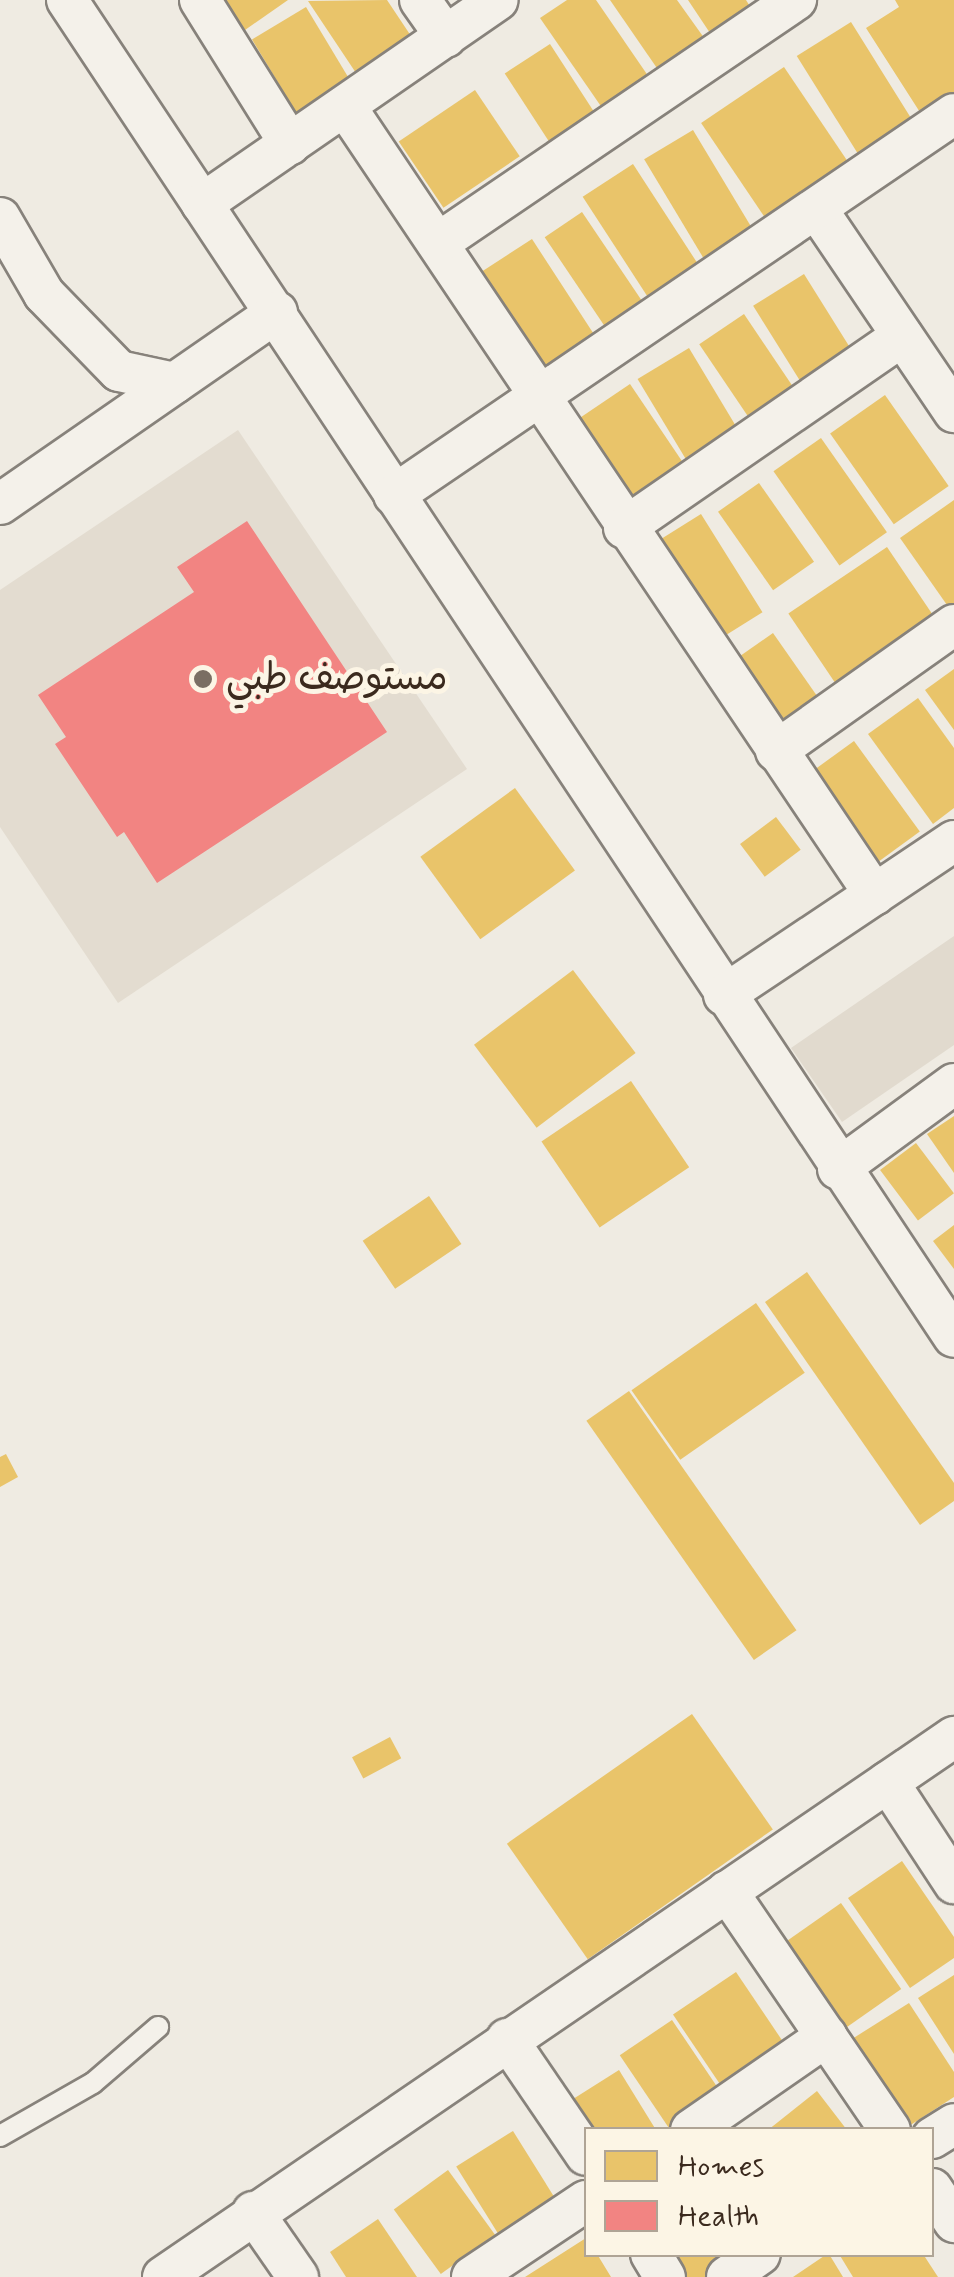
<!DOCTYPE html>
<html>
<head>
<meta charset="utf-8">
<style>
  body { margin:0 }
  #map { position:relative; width:954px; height:2277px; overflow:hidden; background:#efebe2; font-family:Mynerve,"Playpen Sans Arabic",sans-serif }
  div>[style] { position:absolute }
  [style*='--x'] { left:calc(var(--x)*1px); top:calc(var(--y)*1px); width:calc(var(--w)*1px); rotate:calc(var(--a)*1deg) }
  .built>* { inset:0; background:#e3dcd0 }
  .green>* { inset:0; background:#e1dace }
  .homes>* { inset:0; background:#e9c46a; transform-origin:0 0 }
  .health>* { inset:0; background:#f28482 }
  .roads { filter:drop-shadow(2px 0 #87827b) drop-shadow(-2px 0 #87827b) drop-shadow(0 2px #87827b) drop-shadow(0 -2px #87827b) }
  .lane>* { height:20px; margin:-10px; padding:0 10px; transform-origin:10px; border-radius:10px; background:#f4f1ea }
  .street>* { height:40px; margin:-20px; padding:0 20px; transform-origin:20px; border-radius:20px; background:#f4f1ea }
  .dots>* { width:28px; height:28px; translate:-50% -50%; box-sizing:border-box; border:5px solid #fcf5e5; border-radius:50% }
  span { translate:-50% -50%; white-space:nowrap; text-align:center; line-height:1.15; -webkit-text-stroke:10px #fcf5e5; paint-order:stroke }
  .poi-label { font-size:38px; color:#3b2a1e }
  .left { translate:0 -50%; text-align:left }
  .legend { position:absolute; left:584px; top:2127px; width:350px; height:130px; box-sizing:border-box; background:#fcf5e5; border:2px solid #afa495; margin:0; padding:12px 18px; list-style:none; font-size:30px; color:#3b2a1e }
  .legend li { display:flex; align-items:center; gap:20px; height:50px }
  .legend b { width:50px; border:2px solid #afa495 }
</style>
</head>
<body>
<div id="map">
  <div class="built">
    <div style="clip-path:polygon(238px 430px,467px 769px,118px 1003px,0 827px,0 590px)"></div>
  </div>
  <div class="green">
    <div style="clip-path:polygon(954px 936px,954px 1045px,842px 1122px,791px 1048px)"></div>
  </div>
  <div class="homes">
    <div style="clip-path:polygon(225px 0,288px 0,245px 30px)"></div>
    <div style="clip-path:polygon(387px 0,417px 45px,362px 82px,308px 1px)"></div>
    <div style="clip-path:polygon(567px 0,596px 0,653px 83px,607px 115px,540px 18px)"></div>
    <div style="clip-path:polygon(610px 0,677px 0,707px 42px,661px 74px)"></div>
    <div style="clip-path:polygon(688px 0,746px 0,756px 16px,716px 42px)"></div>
    <div style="clip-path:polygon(895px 0,954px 0,954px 97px,923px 117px,866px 28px,899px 7px)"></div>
    <div style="left:306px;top:7px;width:96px;height:63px;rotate:59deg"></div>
    <div style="left:851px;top:22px;width:119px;height:64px;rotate:58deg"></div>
    <div style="left:550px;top:44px;width:98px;height:54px;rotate:57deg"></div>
    <div style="left:784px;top:67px;width:124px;height:100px;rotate:56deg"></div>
    <div style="left:475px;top:90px;width:80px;height:92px;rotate:56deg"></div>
    <div style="left:693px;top:130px;width:117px;height:57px;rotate:59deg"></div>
    <div style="left:633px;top:164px;width:124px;height:60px;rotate:57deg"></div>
    <div style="left:582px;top:212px;width:117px;height:45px;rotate:56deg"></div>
    <div style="left:532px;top:239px;width:117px;height:68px;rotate:57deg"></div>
    <div style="left:804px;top:274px;width:100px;height:60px;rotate:58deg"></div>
    <div style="left:744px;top:314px;width:97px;height:54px;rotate:56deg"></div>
    <div style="left:689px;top:348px;width:107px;height:60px;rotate:59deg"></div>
    <div style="left:630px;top:384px;width:110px;height:70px;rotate:56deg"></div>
    <div style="left:885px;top:395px;width:111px;height:67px;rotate:55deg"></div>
    <div style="left:821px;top:438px;width:115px;height:58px;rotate:55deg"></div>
    <div style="left:759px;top:483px;width:96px;height:50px;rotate:55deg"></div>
    <div style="clip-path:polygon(954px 500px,954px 615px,900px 538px)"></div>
    <div style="left:701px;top:514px;width:116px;height:57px;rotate:58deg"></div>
    <div style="left:887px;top:547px;width:92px;height:119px;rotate:56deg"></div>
    <div style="left:773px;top:633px;width:93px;height:48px;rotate:55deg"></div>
    <div style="clip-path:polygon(954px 669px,954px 730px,925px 690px)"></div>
    <div style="clip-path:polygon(918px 698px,954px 748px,954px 808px,933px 824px,868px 734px)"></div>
    <div style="left:854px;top:741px;width:112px;height:61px;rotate:54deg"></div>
    <div style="left:515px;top:788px;width:102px;height:117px;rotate:54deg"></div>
    <div style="left:776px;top:817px;width:41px;height:45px;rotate:53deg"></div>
    <div style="left:573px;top:970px;width:104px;height:124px;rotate:53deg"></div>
    <div style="left:631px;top:1081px;width:104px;height:108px;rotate:56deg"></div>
    <div style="clip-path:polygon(954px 1116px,954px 1173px,927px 1134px)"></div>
    <div style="left:916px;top:1143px;width:63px;height:45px;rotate:53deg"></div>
    <div style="left:429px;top:1196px;width:58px;height:80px;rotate:56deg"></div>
    <div style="clip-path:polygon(954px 1225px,954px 1269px,933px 1241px)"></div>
    <div style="clip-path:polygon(807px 1272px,954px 1483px,954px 1501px,920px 1525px,765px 1302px)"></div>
    <div style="left:756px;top:1303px;width:85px;height:152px;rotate:55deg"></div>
    <div style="left:629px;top:1391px;width:292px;height:52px;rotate:55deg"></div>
    <div style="clip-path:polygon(6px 1454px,18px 1477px,0 1487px,0 1457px)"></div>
    <div style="left:692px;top:1714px;width:141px;height:226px;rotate:55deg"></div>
    <div style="left:390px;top:1737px;width:24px;height:43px;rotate:62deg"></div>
    <div style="clip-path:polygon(902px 1861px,954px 1937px,954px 1958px,910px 1988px,848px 1898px)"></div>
    <div style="left:841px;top:1903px;width:105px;height:67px;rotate:55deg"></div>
    <div style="left:736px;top:1972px;width:98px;height:76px;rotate:56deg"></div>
    <div style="clip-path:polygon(954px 1975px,954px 2054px,918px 1998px)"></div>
    <div style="clip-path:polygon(909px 2003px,954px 2072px,954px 2097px,909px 2126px,852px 2039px)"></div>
    <div style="left:672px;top:2020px;width:93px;height:63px;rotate:56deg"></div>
    <div style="clip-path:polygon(619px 2070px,656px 2130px,586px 2130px,562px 2106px)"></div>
    <div style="clip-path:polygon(817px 2091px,847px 2130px,768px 2130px)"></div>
    <div style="left:513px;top:2131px;width:94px;height:67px;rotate:58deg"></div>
    <div style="left:448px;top:2170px;width:80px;height:67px;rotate:54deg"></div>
    <div style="clip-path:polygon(378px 2219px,417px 2277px,346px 2277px,330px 2252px)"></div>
    <div style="clip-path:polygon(586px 2238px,586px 2254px,597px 2254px,611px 2277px,525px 2277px)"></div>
    <div style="clip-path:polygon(665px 2254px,743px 2254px,719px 2277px,679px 2277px)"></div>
    <div style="clip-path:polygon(829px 2254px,843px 2277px,793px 2277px,827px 2254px)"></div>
    <div style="clip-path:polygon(839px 2254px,923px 2254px,938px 2277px,853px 2277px)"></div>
  </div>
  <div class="health">
    <div style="clip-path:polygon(247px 521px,387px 732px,157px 883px,124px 832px,117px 837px,55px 744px,66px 737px,38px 695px,194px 592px,177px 567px)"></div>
  </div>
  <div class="roads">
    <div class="lane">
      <div style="--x:0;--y:2136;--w:107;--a:-29.7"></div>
      <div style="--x:93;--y:2083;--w:86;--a:-40.7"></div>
    </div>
    <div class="street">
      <div style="--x:67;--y:0;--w:1604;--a:56.44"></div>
      <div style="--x:200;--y:0;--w:170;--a:58"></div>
      <div style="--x:420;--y:0;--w:45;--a:54.9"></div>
      <div style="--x:345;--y:106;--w:950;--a:56.11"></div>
      <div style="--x:202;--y:204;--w:359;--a:-34.6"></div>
      <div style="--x:818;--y:211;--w:243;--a:55.9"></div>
      <div style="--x:0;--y:218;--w:88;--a:59.9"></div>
      <div style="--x:44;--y:294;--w:107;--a:45.8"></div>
      <div style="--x:119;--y:371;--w:57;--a:12.1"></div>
      <div style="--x:438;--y:243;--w:433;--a:-34.2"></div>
      <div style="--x:394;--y:495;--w:677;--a:-34.23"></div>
      <div style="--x:0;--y:504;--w:337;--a:-34.7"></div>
      <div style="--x:624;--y:528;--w:338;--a:-34.6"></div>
      <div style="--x:776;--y:751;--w:218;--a:-35.3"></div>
      <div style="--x:724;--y:995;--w:277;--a:-33.8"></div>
      <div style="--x:838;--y:1169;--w:144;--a:-36.2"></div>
      <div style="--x:888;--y:1782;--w:121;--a:56.8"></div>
      <div style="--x:727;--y:1891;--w:289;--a:55.7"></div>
      <div style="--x:507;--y:2039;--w:140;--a:55.7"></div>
      <div style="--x:691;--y:2130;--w:165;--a:-34.7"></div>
      <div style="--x:932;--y:2138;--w:26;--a:-32"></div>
      <div style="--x:932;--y:2189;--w:40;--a:56"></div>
      <div style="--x:253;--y:2212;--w:79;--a:55.3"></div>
      <div style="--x:651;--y:2254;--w:27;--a:59"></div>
      <div style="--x:163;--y:2277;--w:958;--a:-34.32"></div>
      <div style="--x:472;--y:2277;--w:137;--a:-33.7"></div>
      <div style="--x:727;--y:2277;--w:40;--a:-34.9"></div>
    </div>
  </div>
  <div class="dots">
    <div style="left:203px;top:679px;background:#7a6e63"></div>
  </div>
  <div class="poi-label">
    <span class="left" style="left:226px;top:679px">مستوصف طبي</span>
  </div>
  <ul class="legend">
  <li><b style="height:28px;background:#e9c46a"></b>Homes</li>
  <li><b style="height:28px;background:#f28482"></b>Health</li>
  </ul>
</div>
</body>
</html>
